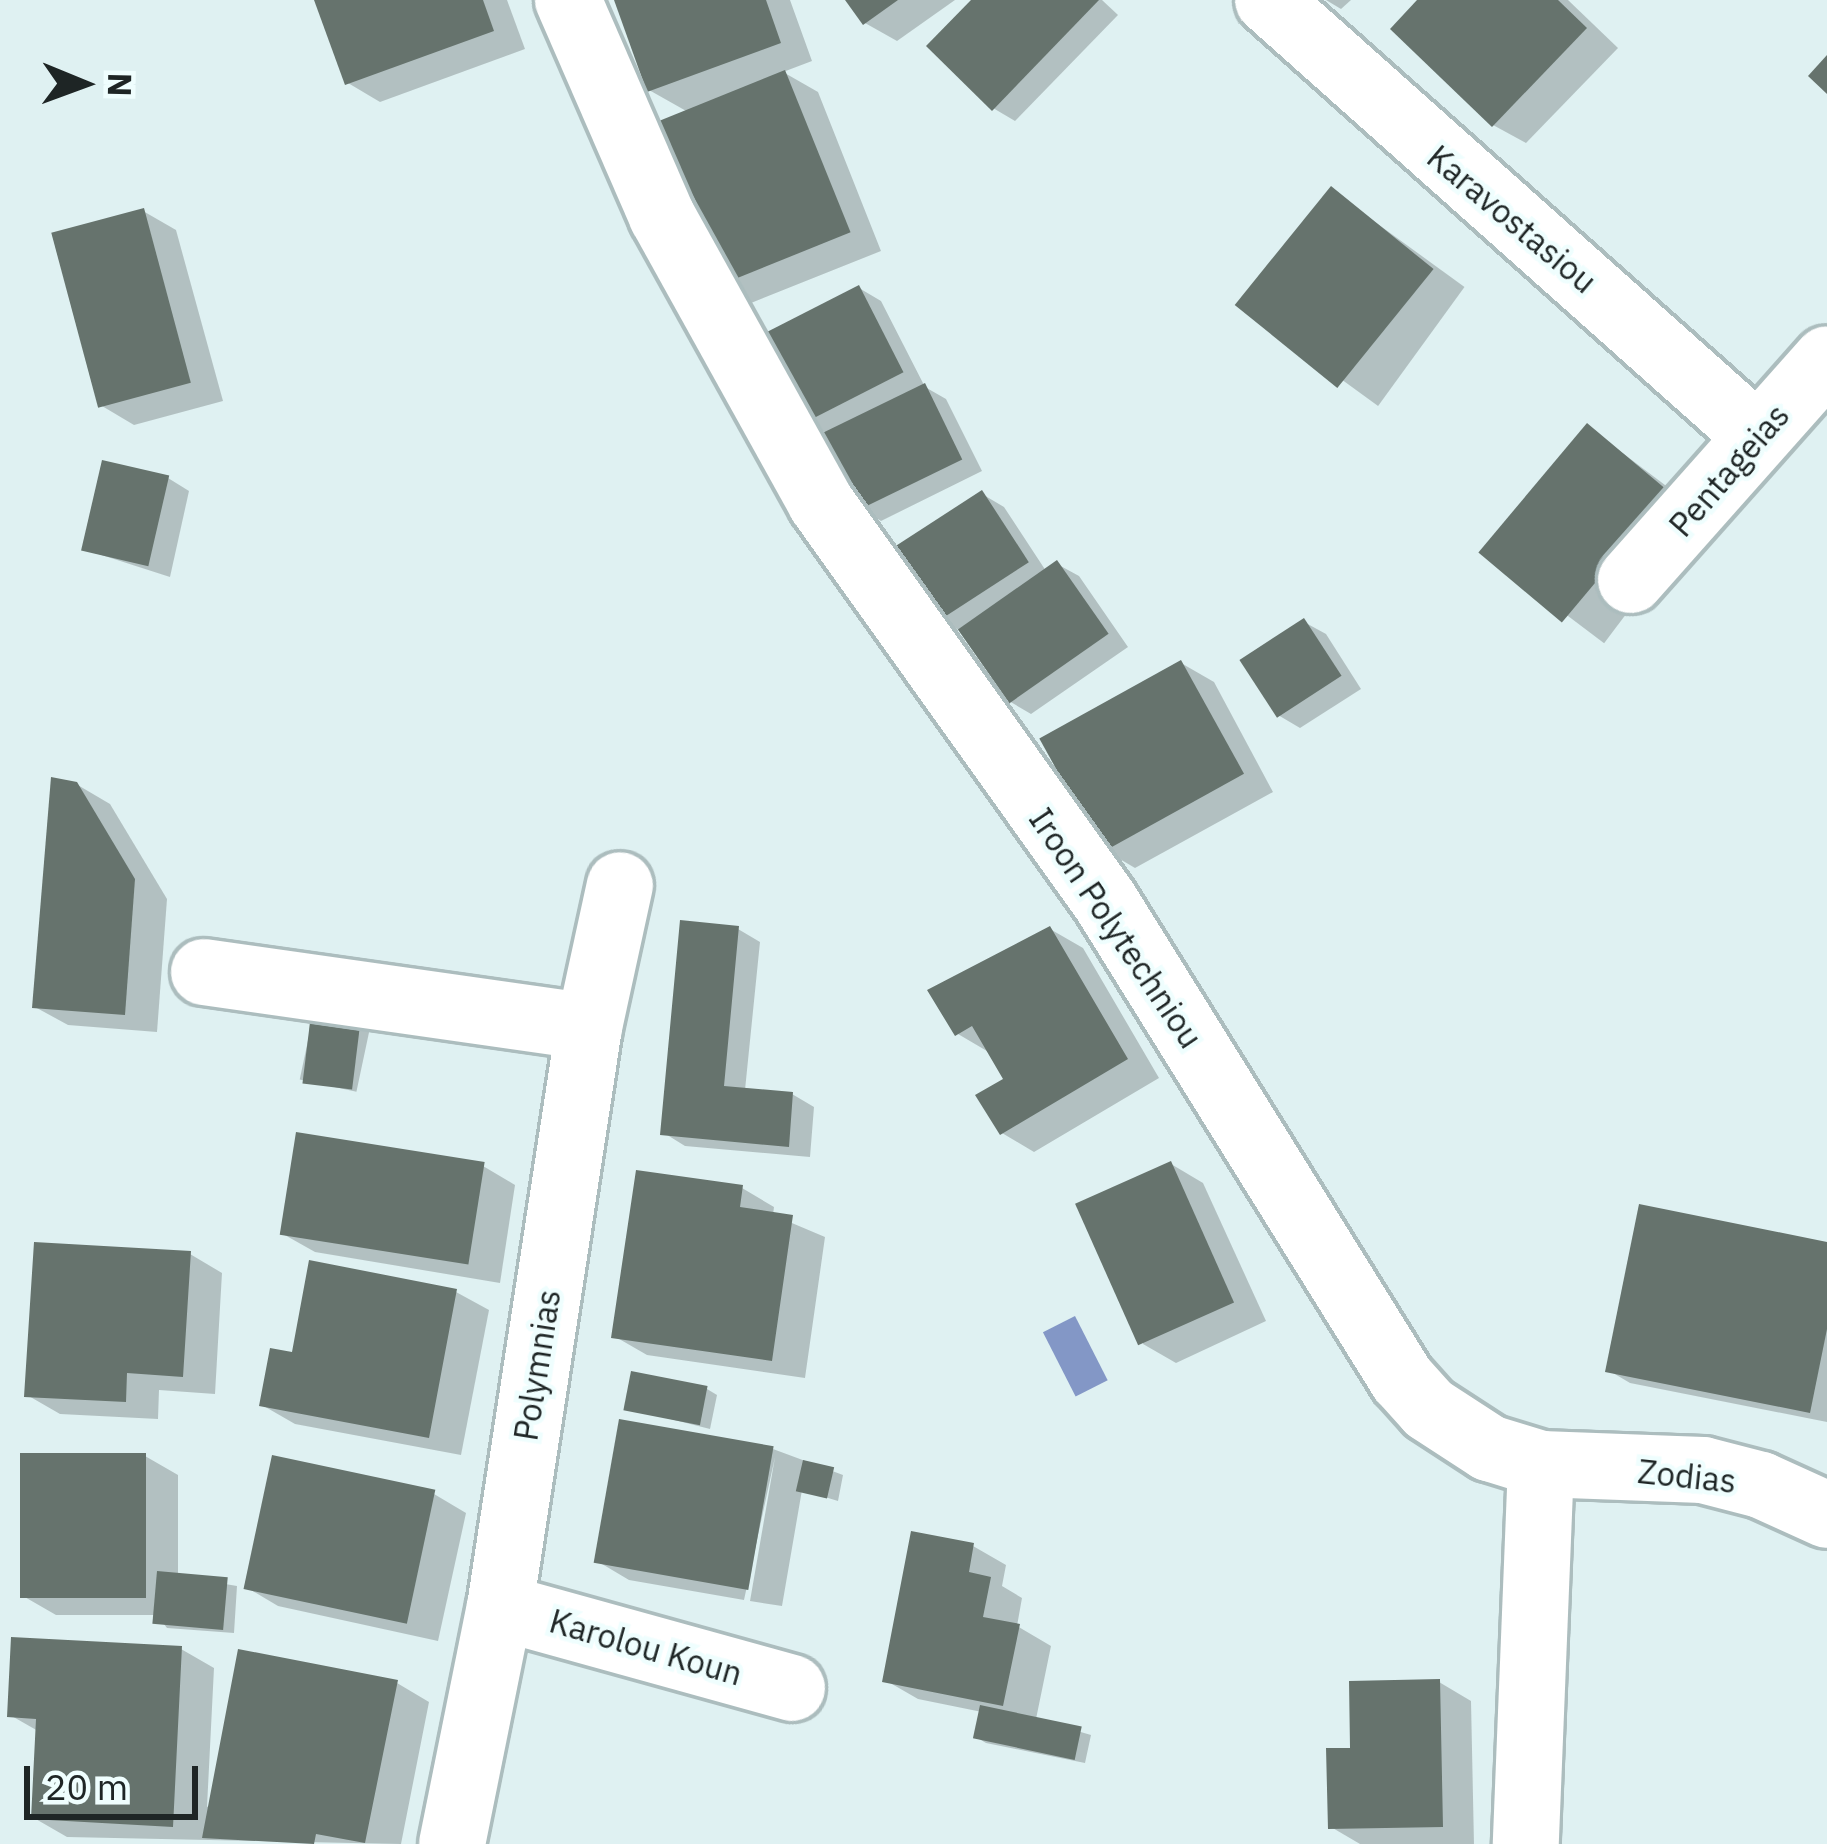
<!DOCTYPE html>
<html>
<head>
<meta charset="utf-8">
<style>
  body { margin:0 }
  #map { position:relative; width:1827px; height:1844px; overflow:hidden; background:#dff1f2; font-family:"IBM Plex Sans",sans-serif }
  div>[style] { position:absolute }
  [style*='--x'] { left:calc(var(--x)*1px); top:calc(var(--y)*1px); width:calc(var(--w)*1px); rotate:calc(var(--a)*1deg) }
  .water>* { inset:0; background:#8397c6; transform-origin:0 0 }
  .shadow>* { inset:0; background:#0003; transform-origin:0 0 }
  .building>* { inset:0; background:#66736d; transform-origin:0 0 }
  .roads { filter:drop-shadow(3px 0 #acbdbe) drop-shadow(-3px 0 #acbdbe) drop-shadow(0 3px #acbdbe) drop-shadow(0 -3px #acbdbe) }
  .minor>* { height:66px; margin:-33px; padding:0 33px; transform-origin:33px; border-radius:33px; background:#fff }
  span { translate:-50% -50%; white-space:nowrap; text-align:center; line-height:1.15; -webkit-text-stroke:9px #effefe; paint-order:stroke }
  .street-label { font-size:33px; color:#1e2525 }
  .north { position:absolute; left:24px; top:24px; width:120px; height:120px; -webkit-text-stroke:9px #effefe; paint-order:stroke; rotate:91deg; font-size:33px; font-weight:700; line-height:48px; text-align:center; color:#1e2525 }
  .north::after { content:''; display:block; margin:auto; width:42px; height:54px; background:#1e2525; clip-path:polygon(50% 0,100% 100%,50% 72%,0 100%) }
  .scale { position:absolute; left:24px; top:1766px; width:174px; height:54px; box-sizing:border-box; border:6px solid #1e2525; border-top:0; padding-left:15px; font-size:36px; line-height:42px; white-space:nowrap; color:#1e2525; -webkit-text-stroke:9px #effefe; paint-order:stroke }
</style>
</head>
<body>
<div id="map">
  <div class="water">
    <div style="left:1075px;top:1316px;width:72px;height:36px;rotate:63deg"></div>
  </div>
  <div class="shadow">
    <div style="clip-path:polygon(317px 0,507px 0,525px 49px,380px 102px,348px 83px)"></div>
    <div style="clip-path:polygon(617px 0,790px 0,812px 61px,783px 72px,818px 92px,881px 251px,751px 303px,719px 284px,688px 112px,649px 90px)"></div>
    <div style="clip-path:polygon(849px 0,955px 0,897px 41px,865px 23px)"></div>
    <div style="clip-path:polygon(975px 0,1102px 0,1118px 15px,1015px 121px,993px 108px)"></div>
    <div style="clip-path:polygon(1326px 0,1351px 0,1341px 9px)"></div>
    <div style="clip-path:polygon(1422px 0,1568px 0,1618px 48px,1526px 143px,1493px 125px)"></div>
    <div style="left:1331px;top:190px;width:165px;height:147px;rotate:36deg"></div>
    <div style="clip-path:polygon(143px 211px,176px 230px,223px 401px,134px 425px,102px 406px)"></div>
    <div style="clip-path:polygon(859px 288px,881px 301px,925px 387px,946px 399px,982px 471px,881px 521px,860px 508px,828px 434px,806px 421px)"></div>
    <div style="left:1588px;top:427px;width:143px;height:163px;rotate:37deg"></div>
    <div style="clip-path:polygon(168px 478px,189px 491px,170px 577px,86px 550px)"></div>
    <div style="clip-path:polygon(982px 494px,1004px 507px,1046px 571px,1057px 564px,1079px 576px,1128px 647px,1031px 714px,1009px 701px,962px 632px,941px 620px)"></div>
    <div style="clip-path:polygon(1304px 622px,1326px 634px,1361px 689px,1300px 728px,1278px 715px)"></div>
    <div style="clip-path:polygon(1181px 663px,1214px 682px,1273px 792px,1135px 868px,1103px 849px)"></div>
    <div style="clip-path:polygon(76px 784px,110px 804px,167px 899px,157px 1032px,68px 1025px,35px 1007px)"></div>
    <div style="clip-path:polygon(738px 929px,760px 942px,745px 1090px,792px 1094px,814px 1107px,810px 1157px,685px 1146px,664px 1133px)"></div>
    <div style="clip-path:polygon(1050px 929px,1083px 948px,1159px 1078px,1034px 1152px,1002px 1133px,1008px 1080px,992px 1054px,958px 1034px)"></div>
    <div style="left:313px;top:1017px;width:58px;height:64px;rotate:12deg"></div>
    <div style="clip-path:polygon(1171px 1164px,1203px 1183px,1266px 1321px,1176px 1363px,1143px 1344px)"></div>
    <div style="clip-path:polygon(483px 1166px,515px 1185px,500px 1283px,315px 1252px,283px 1234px)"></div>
    <div style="clip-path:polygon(742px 1188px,774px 1207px,773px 1215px,825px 1237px,805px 1378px,647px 1355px,614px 1336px)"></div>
    <div style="clip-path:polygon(1827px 1245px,1827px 1422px,1630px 1383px,1608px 1370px)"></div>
    <div style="clip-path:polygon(190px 1254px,222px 1273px,215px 1394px,159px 1390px,158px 1419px,60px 1414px,27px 1395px)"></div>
    <div style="clip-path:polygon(456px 1292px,489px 1310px,461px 1455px,295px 1424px,262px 1405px,294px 1355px)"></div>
    <div style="clip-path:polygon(707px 1389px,717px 1395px,710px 1429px,627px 1408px)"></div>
    <div style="clip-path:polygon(773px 1449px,843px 1475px,838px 1501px,802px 1490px,782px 1606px,750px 1601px,775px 1457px,744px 1600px,629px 1580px,597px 1561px)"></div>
    <div style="clip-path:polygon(145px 1456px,178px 1475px,178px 1576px,237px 1586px,234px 1633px,167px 1628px,157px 1615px,56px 1615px,23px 1596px)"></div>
    <div style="clip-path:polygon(434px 1494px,466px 1513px,438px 1641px,278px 1606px,246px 1587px)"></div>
    <div style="clip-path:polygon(973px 1546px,1006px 1565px,1002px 1586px,1022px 1598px,1017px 1626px,1051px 1646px,1036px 1719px,1091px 1735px,1085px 1763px,986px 1743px,976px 1737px,982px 1712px,918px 1699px,885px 1680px)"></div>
    <div style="clip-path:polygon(181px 1649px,214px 1668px,207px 1807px,397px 1683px,429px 1702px,401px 1844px,67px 1837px,34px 1818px,38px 1731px,10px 1715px)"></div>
    <div style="clip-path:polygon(1439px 1682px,1471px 1701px,1474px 1844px,1360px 1844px,1331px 1827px)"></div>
  </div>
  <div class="building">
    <div style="clip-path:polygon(314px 0,483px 0,494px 31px,345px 85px)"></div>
    <div style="clip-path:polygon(614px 0,766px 0,781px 43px,647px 92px)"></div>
    <div style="clip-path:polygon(845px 0,898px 0,863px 25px)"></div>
    <div style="clip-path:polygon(971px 0,1099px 0,992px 111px,926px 46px)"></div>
    <div style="clip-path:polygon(1417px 0,1558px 0,1587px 28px,1492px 127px,1390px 29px)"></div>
    <div style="clip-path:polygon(1827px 55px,1827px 94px,1808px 76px)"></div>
    <div style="left:785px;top:70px;width:175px;height:144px;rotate:68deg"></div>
    <div style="left:1331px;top:186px;width:132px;height:153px;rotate:39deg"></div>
    <div style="left:144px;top:208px;width:181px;height:96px;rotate:75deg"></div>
    <div style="left:859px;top:285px;width:98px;height:111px;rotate:63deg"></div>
    <div style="left:925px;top:383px;width:85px;height:117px;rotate:64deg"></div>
    <div style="left:1587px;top:423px;width:109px;height:169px;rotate:40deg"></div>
    <div style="left:102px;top:460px;width:69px;height:93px;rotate:13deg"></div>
    <div style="left:982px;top:490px;width:86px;height:108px;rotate:57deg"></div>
    <div style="left:1057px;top:560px;width:90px;height:121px;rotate:55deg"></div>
    <div style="left:1304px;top:618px;width:69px;height:77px;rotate:57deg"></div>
    <div style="left:1181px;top:660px;width:130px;height:162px;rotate:61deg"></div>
    <div style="clip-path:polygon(51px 777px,77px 782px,135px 879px,125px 1015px,32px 1008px)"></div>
    <div style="clip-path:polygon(680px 920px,739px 926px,724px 1086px,793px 1092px,789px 1147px,660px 1135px)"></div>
    <div style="clip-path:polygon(1050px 926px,1128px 1059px,1000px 1135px,975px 1095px,1003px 1079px,972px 1026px,955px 1036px,927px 990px)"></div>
    <div style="left:311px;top:1014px;width:50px;height:70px;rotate:7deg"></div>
    <div style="left:296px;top:1132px;width:191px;height:104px;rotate:9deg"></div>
    <div style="left:1171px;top:1161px;width:155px;height:105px;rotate:66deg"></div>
    <div style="clip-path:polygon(636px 1170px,743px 1185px,740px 1207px,793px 1215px,772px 1361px,611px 1338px)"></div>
    <div style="clip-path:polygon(1639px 1204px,1827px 1242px,1827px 1329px,1810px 1413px,1605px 1372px)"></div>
    <div style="clip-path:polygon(34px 1242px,191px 1251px,183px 1377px,127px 1373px,126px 1402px,24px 1397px)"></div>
    <div style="clip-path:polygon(309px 1260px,457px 1289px,429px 1438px,259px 1406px,270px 1348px,292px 1352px)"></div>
    <div style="left:631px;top:1371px;width:78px;height:40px;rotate:11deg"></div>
    <div style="left:619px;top:1419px;width:157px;height:146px;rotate:10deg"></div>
    <div style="left:20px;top:1453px;width:126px;height:145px"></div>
    <div style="left:272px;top:1455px;width:167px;height:137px;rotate:12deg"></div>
    <div style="left:803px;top:1460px;width:32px;height:32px;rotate:13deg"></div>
    <div style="clip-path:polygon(911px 1531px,974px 1543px,969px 1572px,991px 1577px,983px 1617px,1020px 1624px,1003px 1706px,882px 1682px)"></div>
    <div style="left:157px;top:1571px;width:71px;height:53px;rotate:5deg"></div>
    <div style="clip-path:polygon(11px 1637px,182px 1646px,173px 1827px,31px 1819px,36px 1719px,7px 1717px)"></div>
    <div style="clip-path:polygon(238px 1649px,398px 1680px,365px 1843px,316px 1834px,314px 1844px,202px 1838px)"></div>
    <div style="clip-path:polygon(1440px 1679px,1443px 1827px,1328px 1829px,1326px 1748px,1350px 1748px,1349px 1681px)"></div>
    <div style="left:980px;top:1705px;width:104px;height:34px;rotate:12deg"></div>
  </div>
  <div class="roads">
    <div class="minor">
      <div style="--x:568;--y:0;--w:236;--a:66.5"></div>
      <div style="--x:662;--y:216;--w:328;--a:61"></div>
      <div style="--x:821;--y:503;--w:489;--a:54.5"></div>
      <div style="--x:1105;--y:901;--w:563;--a:58.15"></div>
      <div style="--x:1402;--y:1379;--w:40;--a:48"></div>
      <div style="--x:1429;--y:1409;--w:72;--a:33"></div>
      <div style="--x:1489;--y:1448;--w:54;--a:17.1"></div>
      <div style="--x:1541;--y:1464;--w:380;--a:92.3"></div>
      <div style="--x:1268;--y:0;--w:655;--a:41.72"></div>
      <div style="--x:1631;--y:580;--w:295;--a:-48.4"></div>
      <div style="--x:204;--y:972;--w:389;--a:8.1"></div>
      <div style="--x:1541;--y:1464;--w:162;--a:2.1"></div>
      <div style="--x:1703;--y:1470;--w:60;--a:14.5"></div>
      <div style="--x:1761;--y:1485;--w:72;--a:24.4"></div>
      <div style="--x:500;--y:1607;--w:303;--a:15.5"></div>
      <div style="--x:452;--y:1844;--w:242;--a:-78.6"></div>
      <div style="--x:500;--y:1607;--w:587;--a:-81.28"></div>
      <div style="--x:589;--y:1027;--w:145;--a:-77.7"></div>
    </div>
  </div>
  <div class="street-label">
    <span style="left:1512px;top:219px;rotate:40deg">Karavostasiou</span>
    <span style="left:1729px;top:470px;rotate:-49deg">Pentageias</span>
    <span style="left:1116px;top:928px;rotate:56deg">Iroon Polytechniou</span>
    <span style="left:537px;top:1365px;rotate:-81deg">Polymnias</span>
    <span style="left:1687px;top:1476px;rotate:6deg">Zodias</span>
    <span style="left:646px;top:1647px;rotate:16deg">Karolou Koun</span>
  </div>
  <div class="north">N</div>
  <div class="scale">20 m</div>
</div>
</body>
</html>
